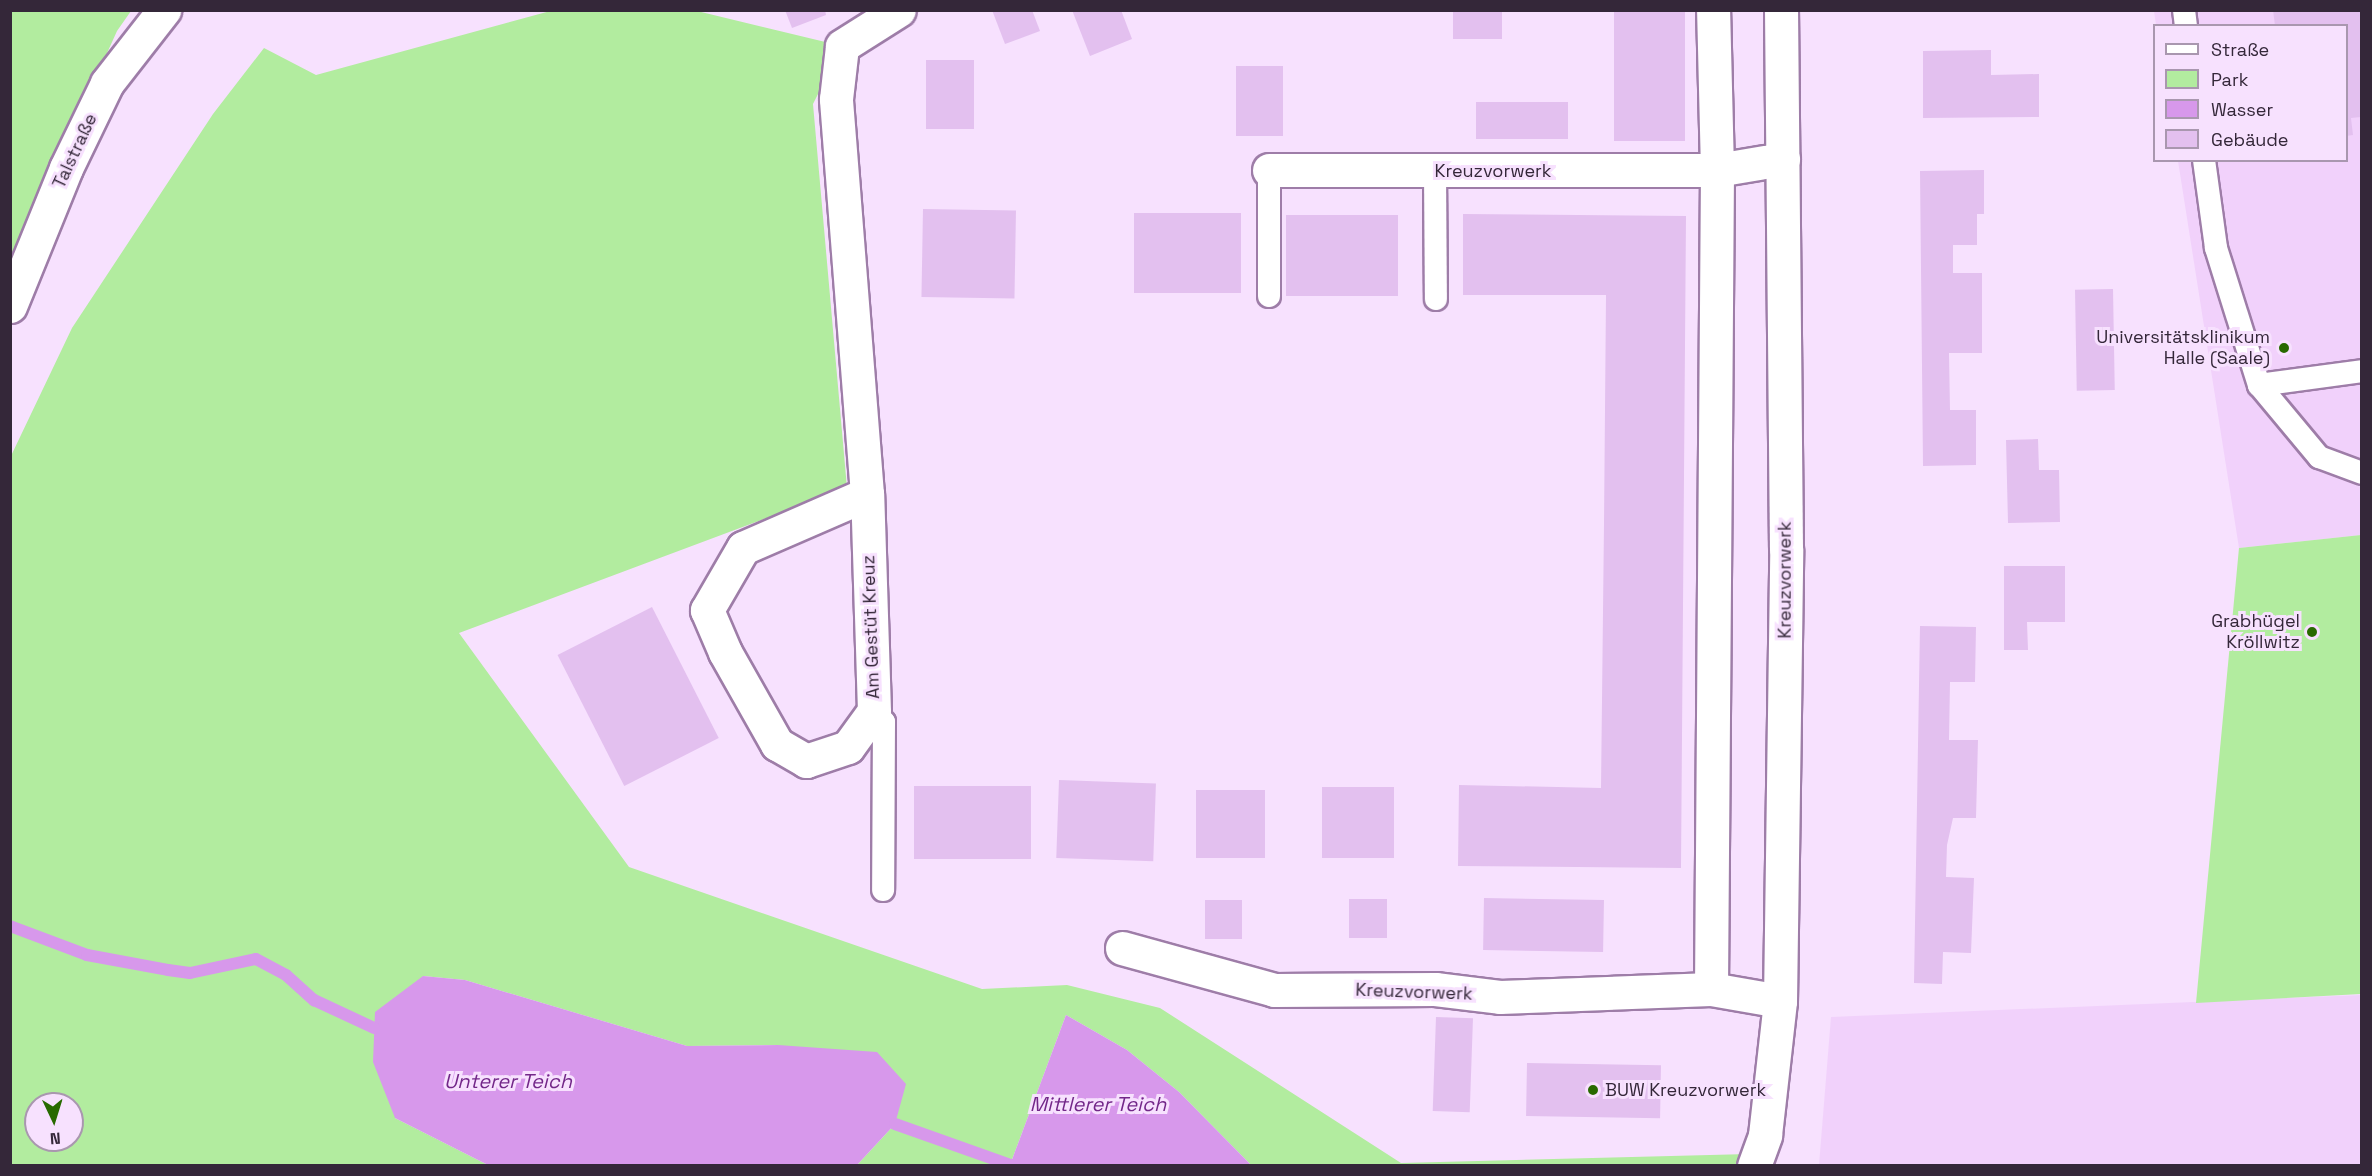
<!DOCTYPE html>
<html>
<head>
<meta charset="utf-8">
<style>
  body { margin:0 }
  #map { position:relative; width:2372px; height:1176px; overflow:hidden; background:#f7e1fe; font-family:"Space Grotesk",sans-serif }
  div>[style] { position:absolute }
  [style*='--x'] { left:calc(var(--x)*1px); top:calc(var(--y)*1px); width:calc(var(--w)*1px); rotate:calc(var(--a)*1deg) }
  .built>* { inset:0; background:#f1d1fb }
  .green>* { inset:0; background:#b2ec9f }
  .water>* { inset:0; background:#d798eb }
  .stream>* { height:12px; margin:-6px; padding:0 6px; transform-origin:6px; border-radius:6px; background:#d798eb }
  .building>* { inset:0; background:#e3c0ef; transform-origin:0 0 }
  .roads { filter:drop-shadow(2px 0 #9e7da8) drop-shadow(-2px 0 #9e7da8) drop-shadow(0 2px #9e7da8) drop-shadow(0 -2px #9e7da8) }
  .lane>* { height:22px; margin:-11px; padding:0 11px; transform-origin:11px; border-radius:11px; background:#fff }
  .street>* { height:33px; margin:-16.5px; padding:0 16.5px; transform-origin:16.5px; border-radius:16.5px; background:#fff }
  .secondary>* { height:33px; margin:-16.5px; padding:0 16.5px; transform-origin:16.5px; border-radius:16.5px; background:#fff }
  .dots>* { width:16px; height:16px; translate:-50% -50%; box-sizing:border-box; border:3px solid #f7e1fe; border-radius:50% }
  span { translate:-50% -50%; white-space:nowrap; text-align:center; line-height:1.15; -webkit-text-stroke:6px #f7e1fe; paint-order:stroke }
  .street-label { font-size:18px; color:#342739 }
  .poi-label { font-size:18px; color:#342739 }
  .right { translate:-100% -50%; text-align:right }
  .left { translate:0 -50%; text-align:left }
  .water-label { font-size:20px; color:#732789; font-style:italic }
  .frame { position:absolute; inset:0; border:12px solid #342739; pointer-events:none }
  .legend { position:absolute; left:2153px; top:24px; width:195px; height:138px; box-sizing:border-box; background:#f7e1fe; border:2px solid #a997af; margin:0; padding:8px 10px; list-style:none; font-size:18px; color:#342739 }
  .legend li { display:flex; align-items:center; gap:12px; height:30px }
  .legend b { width:30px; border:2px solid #a997af }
  .north { position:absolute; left:24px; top:1092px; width:60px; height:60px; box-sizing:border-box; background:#f7e1fe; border:2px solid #a997af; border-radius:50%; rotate:176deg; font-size:16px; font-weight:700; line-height:24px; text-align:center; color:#342739 }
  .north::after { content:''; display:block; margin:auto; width:21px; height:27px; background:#286a00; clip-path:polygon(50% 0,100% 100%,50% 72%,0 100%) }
</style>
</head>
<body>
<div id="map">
  <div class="built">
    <div style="clip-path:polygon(2154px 11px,2361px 11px,2361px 535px,2239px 548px,2178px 161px,2346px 160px,2346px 26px,2156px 25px)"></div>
    <div style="clip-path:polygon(2361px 995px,2361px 1165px,1819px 1165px,1831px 1017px)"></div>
  </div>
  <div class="green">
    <div style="clip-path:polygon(evenodd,554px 10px,697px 11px,842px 46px,813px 104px,847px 488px,459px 633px,629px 867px,982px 989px,1067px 985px,1160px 1008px,1401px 1163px,1749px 1154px,1744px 1166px,1251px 1165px,1179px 1092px,1127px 1050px,1066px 1015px,1010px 1165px,857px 1165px,895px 1124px,778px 1045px,687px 1046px,465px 980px,423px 976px,395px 1118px,488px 1165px,11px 1165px,10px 458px,72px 328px,213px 114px,264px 48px,316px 75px,554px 10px,36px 1104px,72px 1104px,72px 1140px,36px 1140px,36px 1104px)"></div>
    <div style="clip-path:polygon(11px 11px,131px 11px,117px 31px,11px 266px)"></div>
    <div style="clip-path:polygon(2361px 535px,2361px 994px,2196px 1003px,2239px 548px)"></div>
  </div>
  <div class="water">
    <div style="clip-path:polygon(423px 976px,465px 980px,687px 1046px,778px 1045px,877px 1052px,906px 1084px,895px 1124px,857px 1165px,488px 1165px,395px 1118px,373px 1062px,375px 1012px)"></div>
    <div style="clip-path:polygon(1066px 1015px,1127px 1050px,1179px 1092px,1251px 1165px,1010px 1165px)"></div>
  </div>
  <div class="stream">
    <div style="--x:10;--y:926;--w:82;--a:20.6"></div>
    <div style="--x:87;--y:955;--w:82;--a:10.5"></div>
    <div style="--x:168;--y:970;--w:22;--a:8"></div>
    <div style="--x:190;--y:973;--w:67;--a:-12"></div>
    <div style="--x:256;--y:959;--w:34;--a:28"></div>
    <div style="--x:286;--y:975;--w:38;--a:42"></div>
    <div style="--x:314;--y:1000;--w:66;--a:25"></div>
    <div style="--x:895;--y:1124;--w:123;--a:19.5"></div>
  </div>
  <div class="building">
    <div style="clip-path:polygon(785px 10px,825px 10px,826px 15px,792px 28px)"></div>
    <div style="clip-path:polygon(992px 10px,1032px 10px,1040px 31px,1005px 44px)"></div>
    <div style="clip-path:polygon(1072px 10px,1121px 10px,1132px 39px,1090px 56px)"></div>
    <div style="left:1453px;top:10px;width:49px;height:29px"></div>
    <div style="left:1614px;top:10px;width:71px;height:131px"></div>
    <div style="clip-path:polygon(2273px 10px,2361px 10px,2361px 117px,2351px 118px,2353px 135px,2346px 136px,2346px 26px,2275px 26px)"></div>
    <div style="clip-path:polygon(1991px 50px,1991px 75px,2039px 74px,2039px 117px,1923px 118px,1923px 51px)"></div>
    <div style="left:926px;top:60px;width:48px;height:69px"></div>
    <div style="left:1236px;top:66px;width:47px;height:70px"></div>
    <div style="left:1476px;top:102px;width:92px;height:37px"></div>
    <div style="clip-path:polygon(1984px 170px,1984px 214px,1977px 214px,1977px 245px,1953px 245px,1953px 273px,1982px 273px,1982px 353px,1949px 353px,1950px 410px,1976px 410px,1976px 465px,1923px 466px,1920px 171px)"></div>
    <div style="left:923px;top:209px;width:93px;height:88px;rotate:1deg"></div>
    <div style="left:1134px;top:213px;width:107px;height:80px"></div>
    <div style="clip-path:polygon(1463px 214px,1686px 216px,1681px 868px,1458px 866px,1459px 785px,1601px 788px,1604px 523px,1606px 295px,1463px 295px)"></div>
    <div style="left:1286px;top:215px;width:112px;height:81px"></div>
    <div style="left:2113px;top:289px;width:101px;height:38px;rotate:89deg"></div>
    <div style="clip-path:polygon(2038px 439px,2039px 470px,2059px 470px,2060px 522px,2008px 523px,2006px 440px)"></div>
    <div style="clip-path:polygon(2004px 566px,2065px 566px,2065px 622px,2027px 622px,2028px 650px,2004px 650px)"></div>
    <div style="left:652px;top:607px;width:147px;height:106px;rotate:63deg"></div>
    <div style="clip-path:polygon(1920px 626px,1976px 627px,1975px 682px,1950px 682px,1949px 740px,1978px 740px,1976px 818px,1953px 818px,1947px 845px,1946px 877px,1974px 878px,1971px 953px,1943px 952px,1942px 984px,1914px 983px)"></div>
    <div style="left:1059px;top:780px;width:97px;height:78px;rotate:2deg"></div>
    <div style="left:914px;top:786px;width:117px;height:73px"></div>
    <div style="left:1322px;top:787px;width:72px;height:71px"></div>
    <div style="left:1196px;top:790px;width:69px;height:68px"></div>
    <div style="left:1484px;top:898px;width:120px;height:52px;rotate:1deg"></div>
    <div style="left:1349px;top:899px;width:38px;height:39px"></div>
    <div style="left:1242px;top:900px;width:39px;height:37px;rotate:90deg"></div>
    <div style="left:1436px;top:1017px;width:37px;height:94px;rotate:2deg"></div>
    <div style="left:1527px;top:1063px;width:134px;height:53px;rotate:1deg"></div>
  </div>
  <div class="roads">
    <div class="lane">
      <div style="--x:2184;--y:10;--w:16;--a:83"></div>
      <div style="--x:2204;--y:160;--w:89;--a:82.2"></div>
      <div style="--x:2216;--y:248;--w:144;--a:72.6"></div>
      <div style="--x:2259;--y:385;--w:104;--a:-7.7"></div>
      <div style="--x:1435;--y:171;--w:128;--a:89.6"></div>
      <div style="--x:1269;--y:296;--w:126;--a:-90"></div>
      <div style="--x:2259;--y:385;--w:94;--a:50.2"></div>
      <div style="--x:2319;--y:457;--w:46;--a:20.4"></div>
      <div style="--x:874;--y:711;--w:15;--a:48"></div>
      <div style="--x:884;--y:722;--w:168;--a:90.3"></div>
    </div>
    <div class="street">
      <div style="--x:1269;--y:170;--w:448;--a:0"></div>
      <div style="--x:1717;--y:170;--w:67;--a:-9.5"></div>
      <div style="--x:867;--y:494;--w:135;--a:156.5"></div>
      <div style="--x:743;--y:548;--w:72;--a:120.1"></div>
      <div style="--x:707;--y:610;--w:46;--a:66.8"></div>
      <div style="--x:725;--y:652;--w:106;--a:60.5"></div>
      <div style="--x:777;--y:744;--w:34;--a:30"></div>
      <div style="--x:806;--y:761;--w:44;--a:-18.4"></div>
      <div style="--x:848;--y:747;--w:44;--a:-54.2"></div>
      <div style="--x:874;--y:711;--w:217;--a:-91.8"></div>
      <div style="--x:867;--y:494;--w:396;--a:-94.5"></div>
      <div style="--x:836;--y:99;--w:53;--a:-83.5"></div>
      <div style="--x:842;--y:46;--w:67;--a:-32.3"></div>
      <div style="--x:1122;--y:948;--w:158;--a:15.4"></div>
      <div style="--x:1274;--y:990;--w:161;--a:-0.4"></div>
      <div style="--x:1435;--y:989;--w:65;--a:7"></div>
      <div style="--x:1500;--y:997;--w:211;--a:-2.2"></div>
      <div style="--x:1711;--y:989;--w:70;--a:9.9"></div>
      <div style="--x:1711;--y:989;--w:819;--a:-89.58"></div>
      <div style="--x:1717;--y:170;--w:160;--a:-91.4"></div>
    </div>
    <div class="secondary">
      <div style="--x:10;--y:306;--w:149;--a:-67.9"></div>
      <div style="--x:66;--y:168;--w:94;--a:-64.2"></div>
      <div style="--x:107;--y:83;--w:93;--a:-52"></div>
      <div style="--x:1754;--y:1166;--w:33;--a:-70"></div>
      <div style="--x:1765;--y:1135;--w:135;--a:-83.6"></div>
      <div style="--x:1780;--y:1001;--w:452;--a:-89.2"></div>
      <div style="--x:1786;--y:549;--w:539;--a:-90.53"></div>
    </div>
  </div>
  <div class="dots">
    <div style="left:2284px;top:348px;background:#286a00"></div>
    <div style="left:2312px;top:632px;background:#286a00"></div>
    <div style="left:1593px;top:1090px;background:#286a00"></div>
  </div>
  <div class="street-label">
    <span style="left:75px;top:151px;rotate:-65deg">Talstraße</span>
    <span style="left:1493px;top:171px">Kreuzvorwerk</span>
    <span style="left:1785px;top:580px;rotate:-90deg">Kreuzvorwerk</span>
    <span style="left:871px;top:627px;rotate:-92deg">Am Gestüt Kreuz</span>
    <span style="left:1414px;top:992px;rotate:2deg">Kreuzvorwerk</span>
  </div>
  <div class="poi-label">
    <span class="right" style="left:2270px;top:348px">Universitätsklinikum<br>Halle (Saale)</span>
    <span class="right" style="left:2300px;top:632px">Grabhügel<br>Kröllwitz</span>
    <span class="left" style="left:1605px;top:1090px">BUW Kreuzvorwerk</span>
  </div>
  <div class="water-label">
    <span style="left:508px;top:1081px">Unterer Teich</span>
    <span style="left:1098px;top:1104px">Mittlerer Teich</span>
  </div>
  <div class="frame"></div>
  <ul class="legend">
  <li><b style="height:8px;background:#fff"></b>Straße</li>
  <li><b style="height:16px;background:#b2ec9f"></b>Park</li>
  <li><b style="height:16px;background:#d798eb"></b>Wasser</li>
  <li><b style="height:16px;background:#e3c0ef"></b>Gebäude</li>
  </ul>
  <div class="north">N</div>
</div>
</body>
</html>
